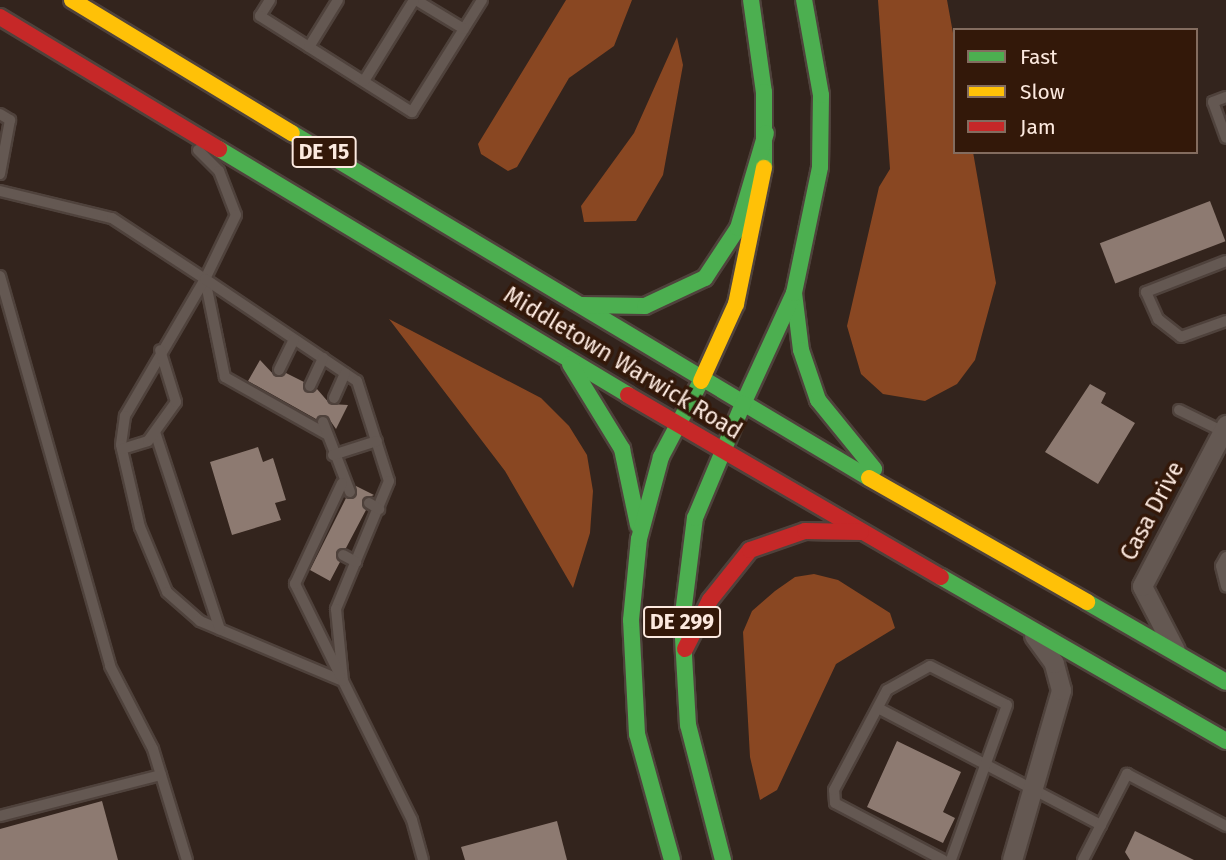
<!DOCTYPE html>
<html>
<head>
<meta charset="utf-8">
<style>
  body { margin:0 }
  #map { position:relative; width:1226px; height:860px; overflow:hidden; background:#33241d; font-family:"Fira Sans",sans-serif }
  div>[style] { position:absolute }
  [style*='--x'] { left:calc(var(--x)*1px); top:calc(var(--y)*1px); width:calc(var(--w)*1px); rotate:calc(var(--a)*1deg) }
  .water>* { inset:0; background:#894722 }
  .building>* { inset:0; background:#8d7a71; transform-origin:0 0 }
  .roads { filter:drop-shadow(2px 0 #4f423c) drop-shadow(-2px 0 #4f423c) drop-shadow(0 2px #4f423c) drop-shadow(0 -2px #4f423c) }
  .lane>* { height:10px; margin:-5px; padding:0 5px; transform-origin:5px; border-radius:5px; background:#645852 }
  .street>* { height:19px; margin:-9.5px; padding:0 9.5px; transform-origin:9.5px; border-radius:9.5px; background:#645852 }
  .fast>* { height:16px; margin:-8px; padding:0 8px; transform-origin:8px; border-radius:8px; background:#4caf50 }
  .slow>* { height:16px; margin:-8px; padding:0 8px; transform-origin:8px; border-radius:8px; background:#ffc107 }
  .jam>* { height:16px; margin:-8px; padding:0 8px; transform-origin:8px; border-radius:8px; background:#c62828 }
  span { translate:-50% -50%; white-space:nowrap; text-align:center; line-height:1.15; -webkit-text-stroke:7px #331809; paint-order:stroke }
  .shield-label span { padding:2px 5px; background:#331809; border:2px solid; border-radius:5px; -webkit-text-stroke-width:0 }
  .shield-label { font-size:21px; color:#fce9df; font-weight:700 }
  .street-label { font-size:23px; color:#fce9df }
  .legend { position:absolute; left:953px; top:28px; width:245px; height:126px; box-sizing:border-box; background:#331809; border:2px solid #836c5f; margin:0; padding:9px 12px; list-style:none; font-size:21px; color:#fce9df }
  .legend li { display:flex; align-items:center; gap:14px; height:35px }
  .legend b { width:35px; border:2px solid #836c5f }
</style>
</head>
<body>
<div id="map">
  <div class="water">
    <div style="clip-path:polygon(566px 0,632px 0,614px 46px,569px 78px,517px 167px,508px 171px,481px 154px,478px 144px)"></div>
    <div style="clip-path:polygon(878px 0,947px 0,955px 44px,955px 152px,973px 152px,996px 283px,975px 360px,957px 384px,925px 401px,883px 394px,861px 374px,847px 326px,879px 187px,890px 169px)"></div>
    <div style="clip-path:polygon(677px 37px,683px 65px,663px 175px,636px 221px,584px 222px,581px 206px,634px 133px)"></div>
    <div style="clip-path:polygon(389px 319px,541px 398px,569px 426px,587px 455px,593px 491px,590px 533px,573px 588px,505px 471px)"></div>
    <div style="clip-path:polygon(814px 574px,838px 580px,890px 613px,895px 628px,836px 664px,777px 790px,760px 800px,750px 757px,743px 632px,752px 611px,775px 591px,795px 577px)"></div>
  </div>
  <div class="building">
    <div style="left:1210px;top:201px;width:43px;height:118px;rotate:69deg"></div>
    <div style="clip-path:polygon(260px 360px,275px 376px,286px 373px,304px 382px,306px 392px,317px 389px,330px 404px,348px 405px,336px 429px,327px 416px,316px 419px,248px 381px)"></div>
    <div style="clip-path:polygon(1090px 384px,1106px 393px,1101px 403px,1135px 423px,1098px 484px,1045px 452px)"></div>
    <div style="clip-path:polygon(258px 447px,263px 462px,273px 458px,286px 500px,275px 503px,281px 520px,232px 535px,210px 462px)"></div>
    <div style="clip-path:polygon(356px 486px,374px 495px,362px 500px,366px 510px,346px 548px,336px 552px,340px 562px,330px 581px,310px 570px,346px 498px,356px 496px)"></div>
    <div style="clip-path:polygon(897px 741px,961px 772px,943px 812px,955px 818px,943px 843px,867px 807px)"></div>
    <div style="clip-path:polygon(102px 801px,118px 860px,0 860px,0 829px)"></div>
    <div style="clip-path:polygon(557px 821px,567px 860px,465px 860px,461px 847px)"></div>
    <div style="clip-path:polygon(1135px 831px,1194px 860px,1130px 860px,1125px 852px)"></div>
  </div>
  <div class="roads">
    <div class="lane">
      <div style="--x:270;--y:0;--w:19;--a:122"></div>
      <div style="--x:260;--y:16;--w:180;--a:32.3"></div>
      <div style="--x:412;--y:112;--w:132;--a:-58"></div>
      <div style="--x:416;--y:0;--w:56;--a:31.1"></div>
      <div style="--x:309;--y:47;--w:55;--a:-58.3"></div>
      <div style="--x:364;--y:81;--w:95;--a:-58.3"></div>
      <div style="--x:1226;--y:97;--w:14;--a:159"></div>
      <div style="--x:1213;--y:102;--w:38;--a:70"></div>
      <div style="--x:0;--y:114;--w:12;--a:31"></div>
      <div style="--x:10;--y:120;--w:55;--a:100.5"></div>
      <div style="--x:198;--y:150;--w:30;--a:45"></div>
      <div style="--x:219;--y:171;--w:47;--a:68.9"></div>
      <div style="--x:236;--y:215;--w:71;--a:115.8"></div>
      <div style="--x:205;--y:279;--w:100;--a:78.5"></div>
      <div style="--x:225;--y:377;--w:116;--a:29.4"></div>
      <div style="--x:0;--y:191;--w:115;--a:13.6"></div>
      <div style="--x:112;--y:218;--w:111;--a:33.3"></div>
      <div style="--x:205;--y:279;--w:159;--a:120.3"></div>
      <div style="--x:125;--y:416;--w:29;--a:98"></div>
      <div style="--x:121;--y:445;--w:84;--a:77"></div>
      <div style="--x:140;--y:527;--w:70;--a:67.4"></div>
      <div style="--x:167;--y:592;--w:44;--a:41.3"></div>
      <div style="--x:200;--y:621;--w:155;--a:22.8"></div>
      <div style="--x:343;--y:681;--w:155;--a:63.6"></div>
      <div style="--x:412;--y:820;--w:41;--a:74.6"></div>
      <div style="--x:1226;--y:261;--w:86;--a:158.8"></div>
      <div style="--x:1146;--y:292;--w:30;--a:66"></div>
      <div style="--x:1158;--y:319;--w:29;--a:38"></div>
      <div style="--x:1181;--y:337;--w:48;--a:-19.6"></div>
      <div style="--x:0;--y:276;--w:405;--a:74.2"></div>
      <div style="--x:110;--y:666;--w:93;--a:62.6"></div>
      <div style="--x:153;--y:749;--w:116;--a:73"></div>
      <div style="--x:205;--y:279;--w:183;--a:33.9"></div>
      <div style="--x:357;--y:381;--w:105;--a:72.3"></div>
      <div style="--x:389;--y:481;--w:139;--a:112.5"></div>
      <div style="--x:336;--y:609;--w:72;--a:84.4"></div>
      <div style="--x:279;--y:370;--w:34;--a:-64"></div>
      <div style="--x:310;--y:386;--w:31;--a:-65"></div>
      <div style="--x:334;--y:398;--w:27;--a:-66"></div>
      <div style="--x:1179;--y:410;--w:52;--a:26.1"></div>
      <div style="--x:323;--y:422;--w:75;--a:68.9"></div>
      <div style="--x:155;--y:432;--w:208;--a:71.8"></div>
      <div style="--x:122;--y:449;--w:27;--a:-17"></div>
      <div style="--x:148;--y:441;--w:48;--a:-54.3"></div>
      <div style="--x:176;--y:402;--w:54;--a:-107.1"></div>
      <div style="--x:333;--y:455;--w:46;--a:-17.7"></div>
      <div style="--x:369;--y:503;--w:12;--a:31"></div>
      <div style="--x:343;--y:555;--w:15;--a:28"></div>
      <div style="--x:1226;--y:557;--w:10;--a:119"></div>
      <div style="--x:1221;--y:566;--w:21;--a:76"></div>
      <div style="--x:340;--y:675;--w:102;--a:-116.3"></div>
      <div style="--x:295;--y:584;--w:111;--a:-65"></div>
      <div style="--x:878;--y:708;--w:252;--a:27.7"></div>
      <div style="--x:0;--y:816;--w:166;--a:-14.3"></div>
      <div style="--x:943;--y:860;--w:122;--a:-152.2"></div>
      <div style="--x:835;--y:803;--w:13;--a:-94"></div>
      <div style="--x:834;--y:790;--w:113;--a:-62.1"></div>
      <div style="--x:887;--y:690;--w:49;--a:-29.2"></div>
      <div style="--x:930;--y:666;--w:86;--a:26.9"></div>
      <div style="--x:1007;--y:705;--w:165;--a:109.9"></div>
      <div style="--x:1083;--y:860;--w:97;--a:-62.9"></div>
      <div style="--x:1127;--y:774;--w:112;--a:27.7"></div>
    </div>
    <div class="street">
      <div style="--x:1175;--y:650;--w:72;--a:-117.3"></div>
      <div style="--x:1142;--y:586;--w:182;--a:-62.4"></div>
      <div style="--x:1012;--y:860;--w:177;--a:-73.9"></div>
      <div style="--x:1061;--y:690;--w:28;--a:-105"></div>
      <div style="--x:1054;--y:663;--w:34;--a:-126"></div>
    </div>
    <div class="fast">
      <div style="--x:751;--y:0;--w:93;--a:82"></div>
      <div style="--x:764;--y:92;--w:76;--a:90"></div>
      <div style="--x:292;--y:133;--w:672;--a:30.88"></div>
      <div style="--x:219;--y:149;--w:477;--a:31"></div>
      <div style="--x:794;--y:293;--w:57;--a:83"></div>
      <div style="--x:801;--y:350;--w:53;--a:71.2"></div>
      <div style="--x:818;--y:400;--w:89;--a:50.9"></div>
      <div style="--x:581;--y:305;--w:64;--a:0.9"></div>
      <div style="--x:645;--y:306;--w:66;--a:-25"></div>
      <div style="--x:705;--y:278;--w:60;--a:-56.6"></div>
      <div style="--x:738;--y:228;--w:99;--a:-73.6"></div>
      <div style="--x:570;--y:364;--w:100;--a:58.5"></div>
      <div style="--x:622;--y:449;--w:78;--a:78.1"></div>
      <div style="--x:743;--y:404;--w:122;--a:-65.3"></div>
      <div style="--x:794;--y:293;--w:129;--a:-78.3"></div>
      <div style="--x:820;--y:167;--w:72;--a:-89.2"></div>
      <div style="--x:821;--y:95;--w:97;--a:-100.1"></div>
      <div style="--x:941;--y:577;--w:329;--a:29.9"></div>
      <div style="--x:1087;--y:602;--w:160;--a:29.9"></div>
      <div style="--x:672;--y:860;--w:131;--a:-105.5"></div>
      <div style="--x:637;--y:734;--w:114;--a:-93"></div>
      <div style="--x:631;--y:620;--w:81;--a:-84.4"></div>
      <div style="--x:639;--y:539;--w:85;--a:-75"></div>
      <div style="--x:661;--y:457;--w:86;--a:-62.2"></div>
      <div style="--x:723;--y:860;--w:139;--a:-104.5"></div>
      <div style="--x:688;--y:725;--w:103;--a:-93.3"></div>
      <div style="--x:682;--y:622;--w:105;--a:-82.9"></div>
      <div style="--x:695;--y:518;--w:124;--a:-67.2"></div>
    </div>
    <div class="slow">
      <div style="--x:72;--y:0;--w:257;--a:31.2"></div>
      <div style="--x:701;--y:381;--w:85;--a:-65.6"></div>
      <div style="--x:736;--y:304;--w:139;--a:-78.4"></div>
      <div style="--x:869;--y:478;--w:251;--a:29.6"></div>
    </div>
    <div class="jam">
      <div style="--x:0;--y:17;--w:256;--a:31.1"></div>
      <div style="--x:628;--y:395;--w:362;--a:30.2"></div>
      <div style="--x:685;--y:649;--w:55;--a:-63"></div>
      <div style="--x:710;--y:600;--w:64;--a:-51.3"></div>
      <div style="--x:750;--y:550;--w:58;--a:-19.1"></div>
      <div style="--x:805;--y:531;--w:56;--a:1"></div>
    </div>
  </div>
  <div class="shield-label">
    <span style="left:324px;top:152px">DE 15</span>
    <span style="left:682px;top:622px">DE 299</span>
  </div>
  <div class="street-label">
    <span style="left:623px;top:363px;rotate:31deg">Middletown Warwick Road</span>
    <span style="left:1152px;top:511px;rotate:-62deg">Casa Drive</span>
  </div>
  <ul class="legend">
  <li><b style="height:9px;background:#4caf50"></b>Fast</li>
  <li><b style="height:9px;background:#ffc107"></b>Slow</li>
  <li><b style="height:9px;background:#c62828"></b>Jam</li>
  </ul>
</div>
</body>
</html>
